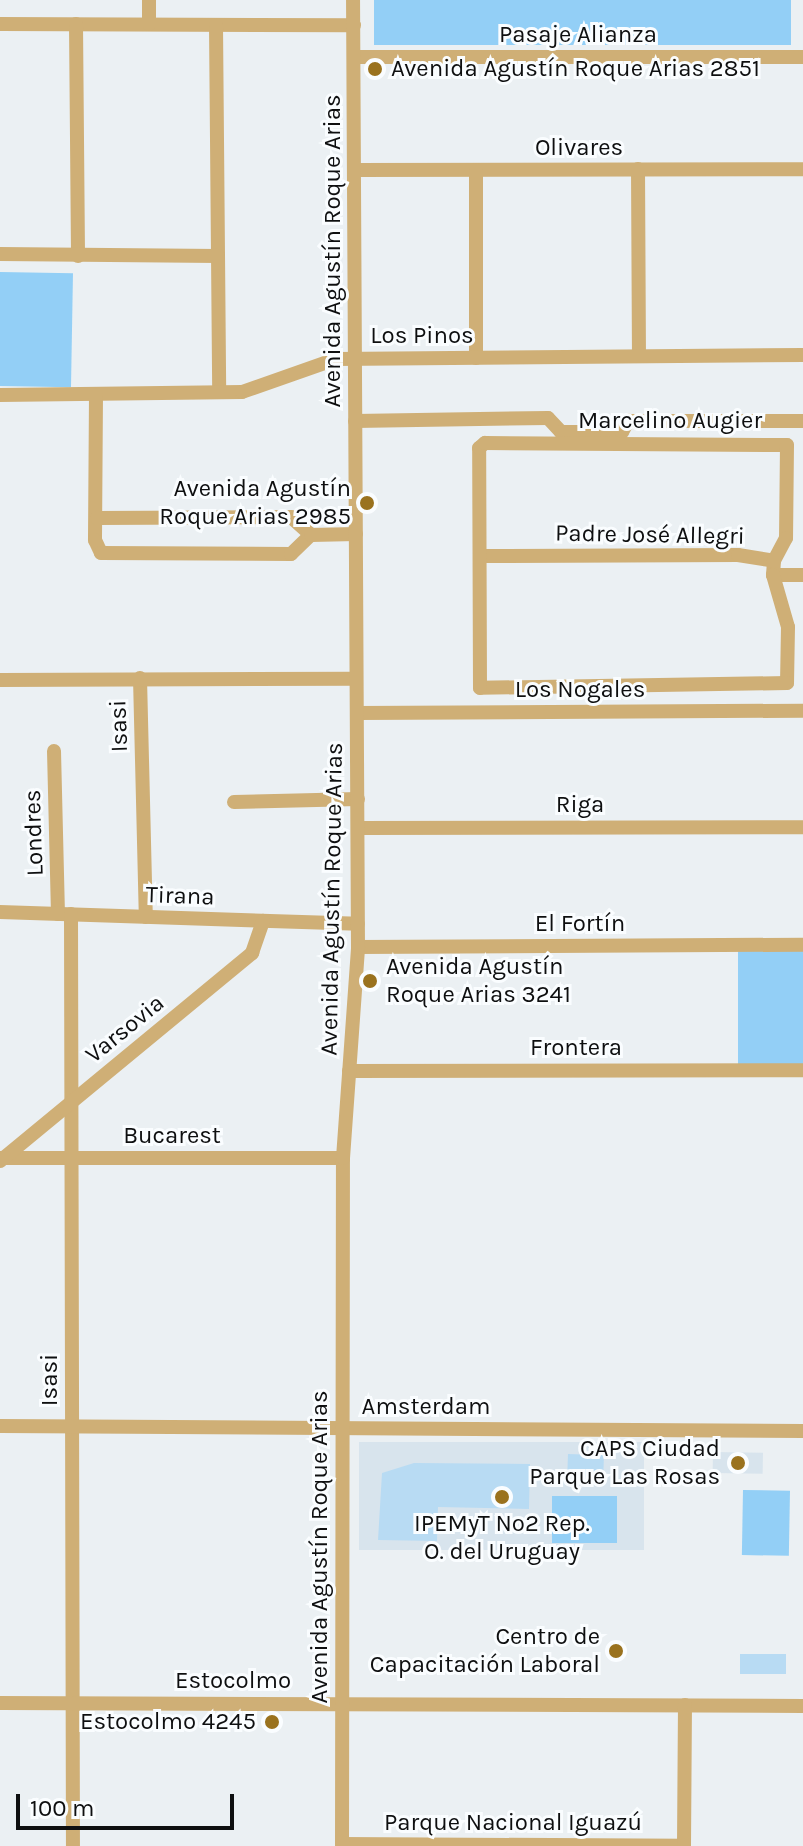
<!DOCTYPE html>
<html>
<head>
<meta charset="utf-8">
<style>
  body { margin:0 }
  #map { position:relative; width:803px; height:1846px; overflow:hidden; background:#ebf0f3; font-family:Karla,sans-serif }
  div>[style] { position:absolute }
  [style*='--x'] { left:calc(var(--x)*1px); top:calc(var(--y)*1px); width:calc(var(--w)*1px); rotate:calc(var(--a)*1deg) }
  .built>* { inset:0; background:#d8e4ed; transform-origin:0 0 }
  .green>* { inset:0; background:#93cff6; transform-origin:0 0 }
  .building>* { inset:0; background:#b8dbf3; transform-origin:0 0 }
  .minor>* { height:14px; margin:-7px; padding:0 7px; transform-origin:7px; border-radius:7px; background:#cfaf76 }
  .dots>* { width:22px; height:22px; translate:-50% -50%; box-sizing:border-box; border:4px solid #fafdff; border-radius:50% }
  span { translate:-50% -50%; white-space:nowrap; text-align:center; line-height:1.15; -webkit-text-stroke:6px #fafdff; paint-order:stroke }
  .street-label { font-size:24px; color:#0e0f10 }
  .poi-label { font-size:24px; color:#0e0f10 }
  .left { translate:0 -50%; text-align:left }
  .right { translate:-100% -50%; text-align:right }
  .scale { position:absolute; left:16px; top:1794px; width:218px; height:36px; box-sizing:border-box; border:4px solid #0e0f10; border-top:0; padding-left:10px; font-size:24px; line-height:28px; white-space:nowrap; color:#0e0f10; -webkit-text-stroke:6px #fafdff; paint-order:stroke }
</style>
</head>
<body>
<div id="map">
  <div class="built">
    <div style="left:359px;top:1442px;width:285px;height:108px"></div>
    <div style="left:713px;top:1452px;width:50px;height:21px;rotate:1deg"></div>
  </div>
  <div class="green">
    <div style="left:374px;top:0;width:417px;height:45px"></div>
    <div style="left:0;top:272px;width:73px;height:114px;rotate:1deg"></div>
    <div style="left:738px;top:951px;width:65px;height:113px"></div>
    <div style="left:743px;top:1490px;width:47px;height:65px;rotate:1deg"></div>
    <div style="left:552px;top:1496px;width:65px;height:47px"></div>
  </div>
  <div class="building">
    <div style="left:568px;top:1454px;width:36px;height:22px;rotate:2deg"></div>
    <div style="clip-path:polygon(414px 1463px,530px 1464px,529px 1509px,438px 1507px,437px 1541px,378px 1540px,382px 1473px)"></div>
    <div style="left:740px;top:1654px;width:46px;height:20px"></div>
  </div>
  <div class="minor">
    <div style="--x:0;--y:24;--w:354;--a:0.2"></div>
    <div style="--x:76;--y:24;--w:232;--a:89.5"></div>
    <div style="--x:149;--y:24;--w:24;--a:-90"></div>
    <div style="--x:216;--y:25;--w:367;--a:89.5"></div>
    <div style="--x:354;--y:57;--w:449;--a:0"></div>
    <div style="--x:638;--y:169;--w:187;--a:89.7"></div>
    <div style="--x:354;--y:170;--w:449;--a:-0.1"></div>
    <div style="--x:476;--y:170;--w:188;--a:90"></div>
    <div style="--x:0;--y:254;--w:218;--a:0.5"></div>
    <div style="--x:0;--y:395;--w:242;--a:-0.7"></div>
    <div style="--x:242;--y:392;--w:100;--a:-19.3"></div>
    <div style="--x:336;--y:359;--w:467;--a:-0.5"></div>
    <div style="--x:96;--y:395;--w:145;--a:90.4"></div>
    <div style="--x:95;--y:540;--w:14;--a:65"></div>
    <div style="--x:101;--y:553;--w:190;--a:0.3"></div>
    <div style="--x:291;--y:554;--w:28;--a:-44"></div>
    <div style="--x:355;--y:421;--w:193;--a:-0.9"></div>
    <div style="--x:548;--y:418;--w:19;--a:47"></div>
    <div style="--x:561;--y:432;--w:61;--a:0"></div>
    <div style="--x:622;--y:432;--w:13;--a:-61"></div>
    <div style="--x:628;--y:421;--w:175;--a:0"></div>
    <div style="--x:97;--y:518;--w:194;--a:-0.3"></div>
    <div style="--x:291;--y:517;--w:27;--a:42"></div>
    <div style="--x:311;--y:535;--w:45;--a:-1.3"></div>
    <div style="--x:480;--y:556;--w:258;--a:-0.2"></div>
    <div style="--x:738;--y:555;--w:36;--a:9"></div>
    <div style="--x:774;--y:561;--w:14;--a:94"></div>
    <div style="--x:773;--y:575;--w:30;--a:0"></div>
    <div style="--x:773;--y:575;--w:54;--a:73.9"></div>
    <div style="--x:788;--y:627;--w:56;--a:91"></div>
    <div style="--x:787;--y:683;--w:307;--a:179.1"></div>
    <div style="--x:480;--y:688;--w:240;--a:-90.2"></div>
    <div style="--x:479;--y:448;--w:8;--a:-40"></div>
    <div style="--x:485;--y:443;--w:302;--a:0.4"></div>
    <div style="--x:787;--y:445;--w:93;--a:90.6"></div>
    <div style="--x:786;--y:538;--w:26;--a:118"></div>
    <div style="--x:140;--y:678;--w:239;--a:88.6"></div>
    <div style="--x:0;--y:680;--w:356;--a:-0.2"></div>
    <div style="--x:358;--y:713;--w:445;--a:-0.3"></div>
    <div style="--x:54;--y:751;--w:163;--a:88.6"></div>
    <div style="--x:234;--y:802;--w:124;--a:-1.4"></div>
    <div style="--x:358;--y:828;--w:445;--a:-0.1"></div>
    <div style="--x:0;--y:912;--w:358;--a:1.9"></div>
    <div style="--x:71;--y:914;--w:932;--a:89.88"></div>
    <div style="--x:358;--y:947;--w:445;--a:-0.3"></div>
    <div style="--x:349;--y:1071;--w:454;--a:-0.1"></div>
    <div style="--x:0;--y:1158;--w:343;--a:0"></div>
    <div style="--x:0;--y:1161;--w:327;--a:-39.5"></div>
    <div style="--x:252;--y:953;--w:34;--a:-71"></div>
    <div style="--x:0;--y:1426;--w:803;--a:0.36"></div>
    <div style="--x:0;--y:1703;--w:803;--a:0.21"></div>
    <div style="--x:342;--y:1844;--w:342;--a:0.3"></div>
    <div style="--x:342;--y:1846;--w:688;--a:-89.92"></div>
    <div style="--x:343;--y:1158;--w:212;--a:-85.9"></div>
    <div style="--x:358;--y:947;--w:947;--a:-90.3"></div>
    <div style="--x:684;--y:1846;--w:141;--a:-89.6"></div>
  </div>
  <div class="dots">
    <div style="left:375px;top:69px;background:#9a721e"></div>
    <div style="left:367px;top:503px;background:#9a721e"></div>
    <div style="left:370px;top:981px;background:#9a721e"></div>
    <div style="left:738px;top:1463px;background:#9a721e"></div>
    <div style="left:502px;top:1497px;background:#9a721e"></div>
    <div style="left:616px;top:1651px;background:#9a721e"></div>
    <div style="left:272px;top:1722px;background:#9a721e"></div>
  </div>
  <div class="street-label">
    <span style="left:578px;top:35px">Pasaje Alianza</span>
    <span style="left:579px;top:148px">Olivares</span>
    <span style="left:333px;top:251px;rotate:-90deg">Avenida Agustín Roque Arias</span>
    <span style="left:422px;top:336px">Los Pinos</span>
    <span style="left:670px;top:421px">Marcelino Augier</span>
    <span style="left:650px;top:535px;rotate:1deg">Padre José Allegri</span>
    <span style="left:580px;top:690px">Los Nogales</span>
    <span style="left:119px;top:726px;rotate:-92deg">Isasi</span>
    <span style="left:580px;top:805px">Riga</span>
    <span style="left:34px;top:833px;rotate:-92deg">Londres</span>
    <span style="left:180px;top:896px;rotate:2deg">Tirana</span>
    <span style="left:332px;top:899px;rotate:-89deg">Avenida Agustín Roque Arias</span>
    <span style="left:580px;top:924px">El Fortín</span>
    <span style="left:125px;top:1029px;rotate:-39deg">Varsovia</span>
    <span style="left:576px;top:1048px">Frontera</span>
    <span style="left:172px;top:1136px">Bucarest</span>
    <span style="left:50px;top:1380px;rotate:-90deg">Isasi</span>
    <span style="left:426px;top:1407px">Amsterdam</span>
    <span style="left:320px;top:1547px;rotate:-90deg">Avenida Agustín Roque Arias</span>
    <span style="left:233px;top:1681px">Estocolmo</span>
    <span style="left:513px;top:1823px">Parque Nacional Iguazú</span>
  </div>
  <div class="poi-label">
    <span class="left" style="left:391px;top:69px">Avenida Agustín Roque Arias 2851</span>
    <span class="right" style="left:351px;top:503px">Avenida Agustín<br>Roque Arias 2985</span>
    <span class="left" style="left:386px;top:981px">Avenida Agustín<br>Roque Arias 3241</span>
    <span class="right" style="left:720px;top:1463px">CAPS Ciudad<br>Parque Las Rosas</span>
    <span style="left:502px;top:1538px">IPEMyT Nº2 Rep.<br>O. del Uruguay</span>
    <span class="right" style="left:600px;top:1651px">Centro de<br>Capacitación Laboral</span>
    <span class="right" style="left:256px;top:1722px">Estocolmo 4245</span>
  </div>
  <div class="scale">100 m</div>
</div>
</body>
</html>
